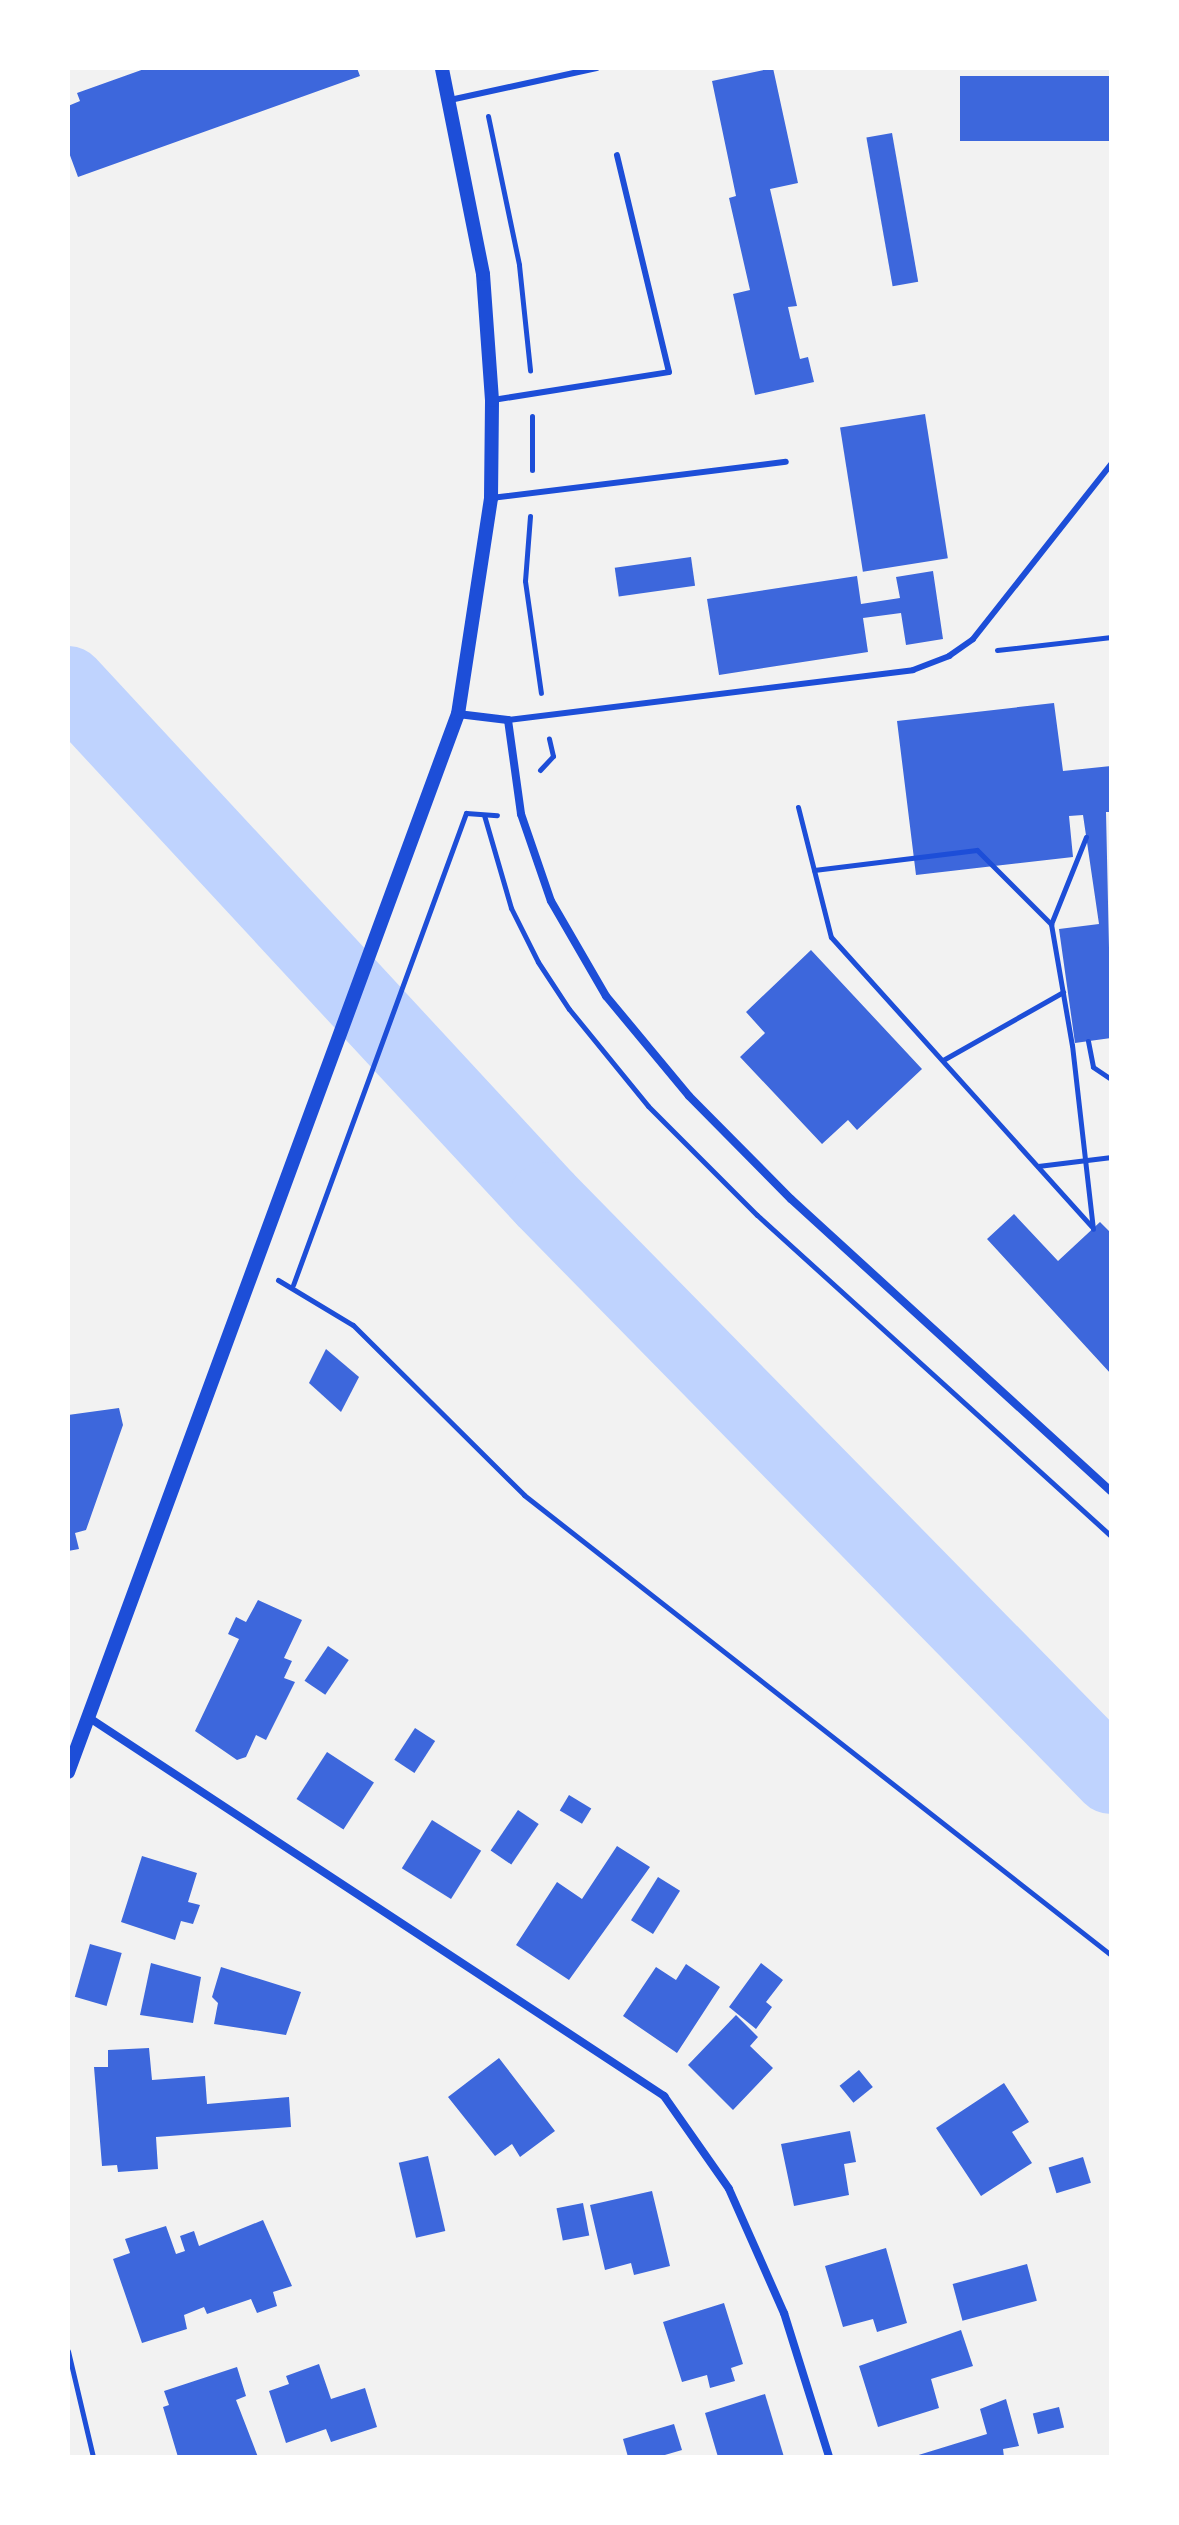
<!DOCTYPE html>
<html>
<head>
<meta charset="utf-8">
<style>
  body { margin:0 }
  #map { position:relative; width:1179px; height:2525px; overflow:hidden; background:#f2f2f2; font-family:Inter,sans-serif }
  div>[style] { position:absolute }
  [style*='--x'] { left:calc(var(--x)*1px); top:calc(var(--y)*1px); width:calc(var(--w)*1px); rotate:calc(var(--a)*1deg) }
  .stream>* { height:12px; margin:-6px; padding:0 6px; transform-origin:6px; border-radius:6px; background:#bfd3fe }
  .river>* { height:76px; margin:-38px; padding:0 38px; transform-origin:38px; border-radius:38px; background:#bfd3fe }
  .building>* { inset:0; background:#3d67dc; transform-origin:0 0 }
  .path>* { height:5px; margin:-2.5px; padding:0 2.5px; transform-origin:2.5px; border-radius:2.5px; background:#1d4ed8 }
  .service>* { height:6px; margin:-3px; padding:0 3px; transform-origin:3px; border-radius:3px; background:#1d4ed8 }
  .minor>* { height:8px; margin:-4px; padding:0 4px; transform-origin:4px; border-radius:4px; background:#1d4ed8 }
  .tertiary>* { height:14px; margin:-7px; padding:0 7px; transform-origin:7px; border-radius:7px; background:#1d4ed8 }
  span { translate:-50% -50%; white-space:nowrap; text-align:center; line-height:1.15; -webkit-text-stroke:6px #fff; paint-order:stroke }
  .frame { position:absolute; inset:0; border:70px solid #fff; pointer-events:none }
</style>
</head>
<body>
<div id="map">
  <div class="stream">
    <div style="--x:68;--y:696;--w:6;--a:-18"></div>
  </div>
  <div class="river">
    <div style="--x:68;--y:684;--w:703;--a:47.19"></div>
    <div style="--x:546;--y:1200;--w:807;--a:45.55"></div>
  </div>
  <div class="building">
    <div style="clip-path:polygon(147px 68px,357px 68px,360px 76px,78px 177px,68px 150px,68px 106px,80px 101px,77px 93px)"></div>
    <div style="clip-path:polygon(773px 68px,798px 183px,770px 189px,797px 306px,788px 307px,800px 359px,808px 357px,814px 382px,755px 395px,733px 294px,750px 290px,729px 198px,736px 196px,712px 81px)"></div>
    <div style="left:1111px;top:76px;width:65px;height:151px;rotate:90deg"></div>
    <div style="left:892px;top:133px;width:151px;height:26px;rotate:80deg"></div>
    <div style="left:925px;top:414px;width:146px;height:86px;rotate:81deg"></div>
    <div style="left:691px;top:557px;width:29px;height:77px;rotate:82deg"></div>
    <div style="clip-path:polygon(933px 571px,943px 639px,906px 645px,901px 613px,863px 618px,868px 652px,719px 675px,707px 599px,857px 576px,861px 604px,900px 598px,896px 577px)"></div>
    <div style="clip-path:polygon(1054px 703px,1063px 771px,1111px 766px,1111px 812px,1106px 812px,1111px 1038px,1075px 1043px,1059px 929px,1099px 924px,1083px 815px,1069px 816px,1073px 857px,916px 875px,897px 721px)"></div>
    <div style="clip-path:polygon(811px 950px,922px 1069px,857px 1130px,848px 1120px,822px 1144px,740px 1057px,765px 1033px,746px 1012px)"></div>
    <div style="clip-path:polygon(1014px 1214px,1058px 1261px,1100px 1222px,1111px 1233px,1111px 1374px,987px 1239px)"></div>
    <div style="clip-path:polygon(326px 1349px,359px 1377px,341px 1412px,309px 1383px)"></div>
    <div style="clip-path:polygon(119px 1408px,123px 1425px,86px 1530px,75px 1533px,79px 1549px,68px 1551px,68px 1415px)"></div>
    <div style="clip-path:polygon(258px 1600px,302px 1620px,284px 1658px,292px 1661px,284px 1678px,295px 1682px,266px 1740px,256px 1735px,246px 1757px,237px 1760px,195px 1731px,239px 1639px,228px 1634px,236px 1617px,246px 1622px)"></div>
    <div style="left:328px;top:1646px;width:25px;height:42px;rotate:34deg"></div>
    <div style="left:415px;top:1728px;width:24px;height:38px;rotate:33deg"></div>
    <div style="left:327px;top:1752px;width:56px;height:56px;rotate:33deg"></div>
    <div style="left:569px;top:1795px;width:26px;height:18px;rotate:31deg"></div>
    <div style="left:518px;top:1810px;width:25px;height:49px;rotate:34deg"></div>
    <div style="left:432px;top:1820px;width:58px;height:57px;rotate:32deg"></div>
    <div style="clip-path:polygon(617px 1846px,650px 1867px,569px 1980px,516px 1945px,557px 1882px,582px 1899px)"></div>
    <div style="clip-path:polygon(142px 1856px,197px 1873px,188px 1902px,200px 1905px,193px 1924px,181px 1921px,175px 1940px,121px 1922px)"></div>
    <div style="left:658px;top:1877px;width:26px;height:51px;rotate:32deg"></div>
    <div style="left:90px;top:1944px;width:33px;height:55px;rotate:16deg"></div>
    <div style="clip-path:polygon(151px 1963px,201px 1977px,193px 2023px,140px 2015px)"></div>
    <div style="clip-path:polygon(761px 1963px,783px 1980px,766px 2002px,772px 2007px,756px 2029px,729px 2007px)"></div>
    <div style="clip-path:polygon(686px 1964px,720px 1987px,677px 2053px,623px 2016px,656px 1967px,676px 1980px)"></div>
    <div style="clip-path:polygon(221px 1967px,301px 1992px,286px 2035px,214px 2024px,218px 2003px,212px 1997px)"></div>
    <div style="clip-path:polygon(736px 2015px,758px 2037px,750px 2046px,773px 2068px,733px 2110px,688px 2065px)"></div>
    <div style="clip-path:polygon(149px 2048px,152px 2080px,205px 2076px,207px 2104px,289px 2097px,291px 2127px,156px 2137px,158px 2169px,118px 2172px,117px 2165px,102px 2166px,94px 2067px,108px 2067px,108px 2050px)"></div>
    <div style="clip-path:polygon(499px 2058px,555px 2131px,520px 2157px,512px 2144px,495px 2156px,448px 2097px)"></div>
    <div style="left:859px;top:2070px;width:22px;height:25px;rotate:51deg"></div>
    <div style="clip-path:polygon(1004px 2083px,1029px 2122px,1012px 2132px,1032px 2163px,981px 2196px,936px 2128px)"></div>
    <div style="clip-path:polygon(850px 2131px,856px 2162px,844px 2164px,849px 2195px,794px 2206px,781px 2144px)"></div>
    <div style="left:428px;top:2156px;width:77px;height:30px;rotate:77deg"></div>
    <div style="left:1083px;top:2157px;width:27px;height:36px;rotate:73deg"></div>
    <div style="clip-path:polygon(652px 2191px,670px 2266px,634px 2275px,631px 2263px,605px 2270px,590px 2205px)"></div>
    <div style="left:583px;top:2203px;width:33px;height:27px;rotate:79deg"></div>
    <div style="clip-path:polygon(263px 2220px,292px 2286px,273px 2292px,277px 2306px,257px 2313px,251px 2299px,207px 2314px,204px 2307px,184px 2315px,187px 2329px,142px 2343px,113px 2259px,130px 2253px,125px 2239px,166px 2226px,176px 2254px,185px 2251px,180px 2236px,194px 2231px,199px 2246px)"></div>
    <div style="clip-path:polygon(886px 2248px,907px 2323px,877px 2332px,873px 2319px,843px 2327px,825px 2266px)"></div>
    <div style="left:1027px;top:2264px;width:38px;height:77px;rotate:75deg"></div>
    <div style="clip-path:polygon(724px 2303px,743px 2364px,731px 2368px,735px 2381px,710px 2388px,707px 2375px,682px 2382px,663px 2322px)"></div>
    <div style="clip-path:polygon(961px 2330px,973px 2366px,931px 2379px,939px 2408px,878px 2427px,859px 2366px)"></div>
    <div style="clip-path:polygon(319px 2364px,331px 2399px,365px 2388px,377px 2427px,331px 2442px,326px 2429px,286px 2443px,269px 2391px,289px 2384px,286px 2376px)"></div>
    <div style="clip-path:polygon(237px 2367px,246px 2396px,236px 2400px,258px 2457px,178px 2457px,163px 2407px,169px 2405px,164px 2391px)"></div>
    <div style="clip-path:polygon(765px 2394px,784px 2457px,718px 2457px,705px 2413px)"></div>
    <div style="clip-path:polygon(1006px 2399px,1019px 2446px,1003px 2449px,1004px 2457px,912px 2457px,987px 2434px,980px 2409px)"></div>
    <div style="left:1059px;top:2407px;width:21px;height:27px;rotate:76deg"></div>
    <div style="clip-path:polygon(674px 2424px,682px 2450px,658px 2457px,628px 2457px,623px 2439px)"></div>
  </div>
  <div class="path">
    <div style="--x:488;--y:116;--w:152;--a:78.2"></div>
    <div style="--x:519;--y:265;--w:106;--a:84"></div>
    <div style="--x:532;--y:416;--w:54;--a:90"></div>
    <div style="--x:530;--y:516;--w:65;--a:94.4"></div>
    <div style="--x:525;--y:581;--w:113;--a:81.9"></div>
    <div style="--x:997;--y:650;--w:115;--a:-6.5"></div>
    <div style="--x:540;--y:770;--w:19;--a:-47"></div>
    <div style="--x:553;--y:756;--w:18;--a:-103"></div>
    <div style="--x:798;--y:807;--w:134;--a:75.8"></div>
    <div style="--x:831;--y:937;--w:389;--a:48"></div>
    <div style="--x:484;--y:815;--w:97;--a:73.8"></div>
    <div style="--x:511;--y:908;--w:60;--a:63.4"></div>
    <div style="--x:538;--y:962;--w:56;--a:56.6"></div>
    <div style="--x:569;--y:1009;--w:125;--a:50.8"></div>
    <div style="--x:648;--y:1106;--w:154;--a:45"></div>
    <div style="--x:757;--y:1215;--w:478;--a:42.2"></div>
    <div style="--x:814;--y:870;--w:164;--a:-7"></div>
    <div style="--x:977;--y:850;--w:105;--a:45"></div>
    <div style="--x:1051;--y:924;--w:123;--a:80.2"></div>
    <div style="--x:1072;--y:1045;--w:185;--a:83.5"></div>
    <div style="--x:1051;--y:924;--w:94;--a:-68.1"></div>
    <div style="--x:1088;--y:1041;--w:26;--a:79"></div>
    <div style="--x:1093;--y:1067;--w:22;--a:34"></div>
    <div style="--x:943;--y:1060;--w:138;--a:-29.5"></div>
    <div style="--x:1038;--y:1166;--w:74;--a:-7"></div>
    <div style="--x:278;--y:1280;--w:87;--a:31"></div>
    <div style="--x:353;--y:1325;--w:241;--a:44.8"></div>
    <div style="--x:524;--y:1495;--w:746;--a:38.08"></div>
    <div style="--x:293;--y:1285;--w:503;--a:-69.87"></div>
    <div style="--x:466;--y:813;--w:31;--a:4"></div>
    <div style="--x:68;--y:2351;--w:109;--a:76.7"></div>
  </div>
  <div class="service">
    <div style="--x:450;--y:100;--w:150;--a:-12.3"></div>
    <div style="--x:493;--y:400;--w:178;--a:-9"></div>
    <div style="--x:669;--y:372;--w:223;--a:-103.5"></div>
    <div style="--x:491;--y:498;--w:297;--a:-7"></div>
    <div style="--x:508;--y:720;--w:408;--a:-7"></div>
    <div style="--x:913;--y:670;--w:39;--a:-21"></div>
    <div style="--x:949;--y:656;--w:29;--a:-35"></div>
    <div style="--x:973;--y:639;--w:223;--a:-51.7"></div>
  </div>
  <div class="minor">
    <div style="--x:458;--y:714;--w:50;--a:6.8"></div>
    <div style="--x:508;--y:720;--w:95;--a:82.1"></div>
    <div style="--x:521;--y:814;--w:92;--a:71"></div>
    <div style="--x:551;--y:901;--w:110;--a:59.9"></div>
    <div style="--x:606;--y:996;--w:130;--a:50.3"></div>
    <div style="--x:689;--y:1096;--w:145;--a:45.3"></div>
    <div style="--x:791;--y:1199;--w:433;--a:42.4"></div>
    <div style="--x:88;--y:1717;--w:690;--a:33.34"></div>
    <div style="--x:664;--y:2096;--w:113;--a:55"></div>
    <div style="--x:729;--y:2189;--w:136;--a:66.1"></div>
    <div style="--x:784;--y:2313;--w:151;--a:72.6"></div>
  </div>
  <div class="tertiary">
    <div style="--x:68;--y:1772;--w:1128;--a:-69.77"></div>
    <div style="--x:458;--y:714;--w:219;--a:-81.3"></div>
    <div style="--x:491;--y:498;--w:98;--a:-89.4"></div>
    <div style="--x:492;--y:400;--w:126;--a:-94.1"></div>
    <div style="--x:483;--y:274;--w:210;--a:-101.3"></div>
  </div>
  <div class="frame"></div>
</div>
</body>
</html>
